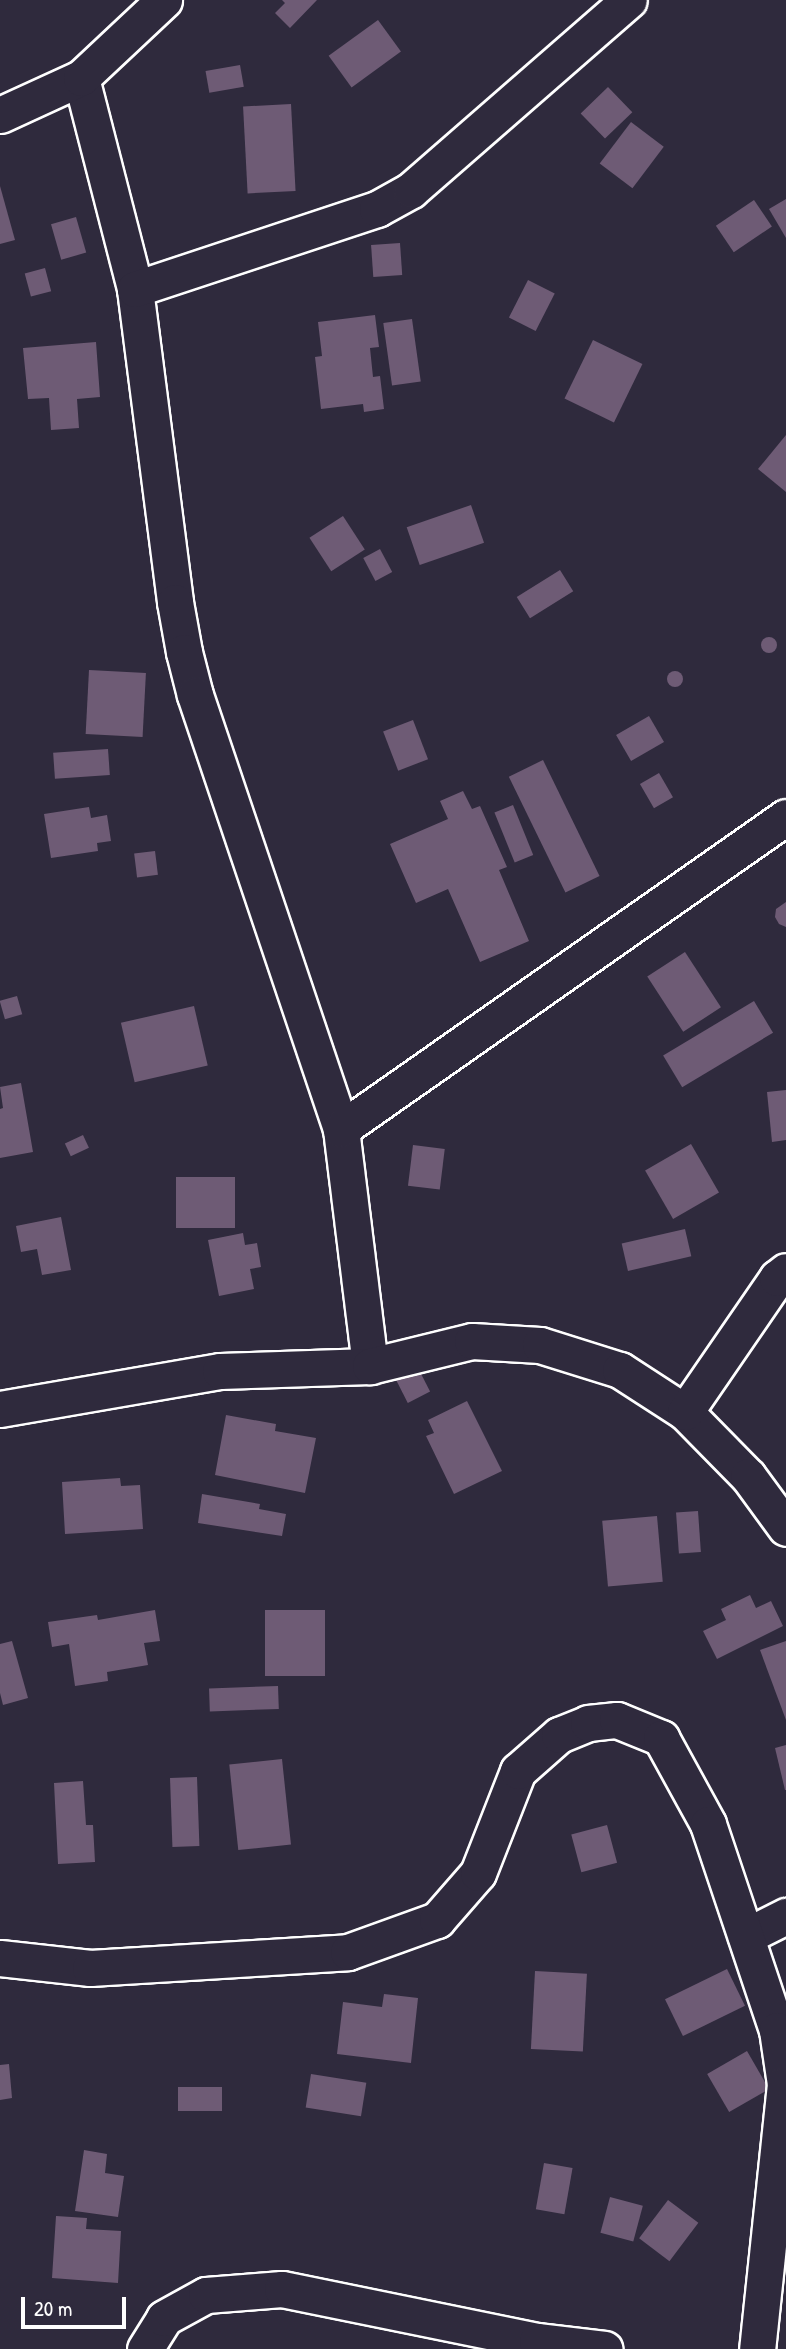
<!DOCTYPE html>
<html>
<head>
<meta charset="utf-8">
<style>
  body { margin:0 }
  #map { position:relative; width:786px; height:2349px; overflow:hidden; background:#2f2a3d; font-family:"Patrick Hand",sans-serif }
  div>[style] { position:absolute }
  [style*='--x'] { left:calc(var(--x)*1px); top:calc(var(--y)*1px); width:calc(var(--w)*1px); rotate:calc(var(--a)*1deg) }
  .building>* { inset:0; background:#6e5b75; transform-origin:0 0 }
  .round { border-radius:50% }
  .roads { filter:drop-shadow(2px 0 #fff) drop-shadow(-2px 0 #fff) drop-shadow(0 2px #fff) drop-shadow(0 -2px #fff) }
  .minor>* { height:35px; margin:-17.5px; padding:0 17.5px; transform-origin:17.5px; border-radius:17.5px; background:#2f2a3d }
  span { translate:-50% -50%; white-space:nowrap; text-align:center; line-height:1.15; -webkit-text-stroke:5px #2f2a3d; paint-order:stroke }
  .scale { position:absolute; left:21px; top:2297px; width:105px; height:32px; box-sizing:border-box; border:4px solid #fff; border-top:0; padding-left:9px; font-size:21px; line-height:24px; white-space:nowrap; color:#fff; -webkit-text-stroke:5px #2f2a3d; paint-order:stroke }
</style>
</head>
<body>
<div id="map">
  <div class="building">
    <div style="clip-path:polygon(282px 0,317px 0,290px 28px,275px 13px,285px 3px)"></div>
    <div style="left:378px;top:20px;width:39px;height:61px;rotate:54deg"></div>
    <div style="left:240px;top:65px;width:22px;height:35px;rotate:80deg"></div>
    <div style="left:608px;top:87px;width:35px;height:38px;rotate:46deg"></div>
    <div style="left:291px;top:104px;width:87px;height:48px;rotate:87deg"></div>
    <div style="left:631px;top:122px;width:41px;height:52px;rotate:37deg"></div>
    <div style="clip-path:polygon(0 186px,15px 240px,0 244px)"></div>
    <div style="clip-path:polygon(786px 199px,786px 238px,769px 209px)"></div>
    <div style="left:754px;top:200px;width:32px;height:46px;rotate:56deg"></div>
    <div style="left:76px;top:217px;width:37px;height:26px;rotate:74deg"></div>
    <div style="left:400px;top:243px;width:32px;height:29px;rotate:86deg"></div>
    <div style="left:45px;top:268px;width:24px;height:21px;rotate:75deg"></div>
    <div style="left:528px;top:280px;width:30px;height:42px;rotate:27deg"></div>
    <div style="clip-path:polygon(375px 315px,379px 347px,370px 348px,373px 377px,380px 376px,384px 409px,364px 412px,363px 404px,321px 409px,315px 357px,322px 356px,318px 322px)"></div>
    <div style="left:412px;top:319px;width:63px;height:29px;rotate:82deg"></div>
    <div style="left:593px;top:340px;width:55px;height:65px;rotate:26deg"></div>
    <div style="clip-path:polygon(96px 342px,100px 397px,77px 399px,79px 428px,51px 430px,49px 398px,28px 399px,23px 348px)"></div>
    <div style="clip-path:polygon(786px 435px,786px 492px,758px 469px)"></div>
    <div style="left:471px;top:505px;width:40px;height:68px;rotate:71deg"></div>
    <div style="left:343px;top:516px;width:40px;height:40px;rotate:57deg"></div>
    <div style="left:380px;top:549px;width:26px;height:19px;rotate:62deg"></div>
    <div style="left:560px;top:570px;width:25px;height:51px;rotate:58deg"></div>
    <div class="round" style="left:761px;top:637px;width:16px;height:16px"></div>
    <div style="left:89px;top:670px;width:57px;height:64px;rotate:3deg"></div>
    <div class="round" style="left:667px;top:671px;width:16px;height:16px"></div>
    <div style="left:649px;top:716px;width:30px;height:38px;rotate:60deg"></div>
    <div style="left:413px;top:720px;width:42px;height:32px;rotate:69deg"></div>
    <div style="left:108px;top:749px;width:26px;height:55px;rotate:86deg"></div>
    <div style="left:543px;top:760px;width:129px;height:38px;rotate:64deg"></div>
    <div style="left:659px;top:773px;width:28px;height:22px;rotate:60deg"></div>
    <div style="clip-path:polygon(463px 791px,472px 809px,480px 806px,507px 867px,499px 870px,529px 941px,480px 962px,448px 889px,416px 903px,390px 844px,448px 819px,440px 801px)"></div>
    <div style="left:513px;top:805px;width:54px;height:20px;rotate:68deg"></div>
    <div style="clip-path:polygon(89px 807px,91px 818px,107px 815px,111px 841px,97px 843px,98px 851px,51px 858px,44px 814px)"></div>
    <div style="left:155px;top:851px;width:24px;height:21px;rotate:83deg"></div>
    <div style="clip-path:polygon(786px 902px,786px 927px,779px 924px,775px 917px,776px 909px)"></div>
    <div style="left:685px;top:952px;width:66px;height:45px;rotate:57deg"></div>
    <div style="left:17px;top:996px;width:19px;height:18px;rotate:74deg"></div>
    <div style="left:754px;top:1001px;width:37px;height:106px;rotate:59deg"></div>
    <div style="left:194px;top:1006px;width:61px;height:75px;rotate:77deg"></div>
    <div style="clip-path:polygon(21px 1083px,33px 1152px,0 1158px,0 1109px,3px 1108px,0 1087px)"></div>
    <div style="clip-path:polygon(786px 1090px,786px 1140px,772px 1142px,767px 1092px)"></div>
    <div style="left:83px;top:1135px;width:14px;height:20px;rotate:65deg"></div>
    <div style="left:691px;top:1144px;width:56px;height:53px;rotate:60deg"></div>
    <div style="left:413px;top:1145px;width:32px;height:41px;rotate:7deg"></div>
    <div style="left:176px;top:1177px;width:59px;height:51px"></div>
    <div style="clip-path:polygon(61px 1217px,71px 1270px,42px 1275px,37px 1249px,21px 1252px,16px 1226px)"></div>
    <div style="left:685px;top:1229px;width:28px;height:65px;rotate:77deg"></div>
    <div style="clip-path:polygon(243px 1233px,245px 1245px,257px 1243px,261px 1267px,250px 1269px,254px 1289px,219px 1296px,208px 1240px)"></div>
    <div style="left:416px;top:1364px;width:31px;height:25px;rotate:63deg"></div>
    <div style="clip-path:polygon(467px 1401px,502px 1471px,454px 1494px,426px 1436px,434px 1433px,428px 1420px)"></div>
    <div style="clip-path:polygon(226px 1415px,276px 1424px,275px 1431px,316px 1438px,305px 1493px,215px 1475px)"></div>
    <div style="clip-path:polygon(120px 1478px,121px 1486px,140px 1485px,143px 1529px,65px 1534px,62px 1482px)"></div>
    <div style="clip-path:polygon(202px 1494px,260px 1504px,259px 1509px,286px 1514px,282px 1536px,198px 1523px)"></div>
    <div style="left:698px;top:1511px;width:41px;height:22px;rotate:86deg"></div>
    <div style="left:657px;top:1516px;width:66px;height:55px;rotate:85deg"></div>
    <div style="clip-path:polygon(750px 1595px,756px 1608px,771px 1601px,783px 1626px,717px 1659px,703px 1631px,726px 1620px,721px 1609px)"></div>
    <div style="clip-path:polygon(155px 1610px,160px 1641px,144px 1643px,148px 1665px,107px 1672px,108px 1681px,75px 1686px,69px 1644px,52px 1647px,48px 1622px,97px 1615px,98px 1620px)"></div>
    <div style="left:265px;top:1610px;width:60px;height:66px"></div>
    <div style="clip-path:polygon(12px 1641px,28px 1698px,3px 1705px,0 1693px,0 1644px)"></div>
    <div style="clip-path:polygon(786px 1641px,786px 1720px,760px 1650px)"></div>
    <div style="left:278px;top:1686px;width:23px;height:69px;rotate:88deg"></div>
    <div style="clip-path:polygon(786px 1745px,786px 1790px,785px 1790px,775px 1748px)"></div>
    <div style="left:282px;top:1759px;width:86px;height:53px;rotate:84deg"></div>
    <div style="left:197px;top:1777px;width:69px;height:27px;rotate:88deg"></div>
    <div style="clip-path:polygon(83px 1781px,86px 1825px,93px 1825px,95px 1862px,58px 1864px,54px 1783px)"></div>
    <div style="left:607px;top:1825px;width:39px;height:37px;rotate:75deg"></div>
    <div style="left:727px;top:1969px;width:41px;height:69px;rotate:64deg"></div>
    <div style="left:535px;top:1971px;width:52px;height:78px;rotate:3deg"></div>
    <div style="clip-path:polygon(384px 1994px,418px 1998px,411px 2063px,337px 2054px,343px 2002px,382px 2007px)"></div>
    <div style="left:747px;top:2051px;width:44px;height:46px;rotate:60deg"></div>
    <div style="clip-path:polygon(9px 2064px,12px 2098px,0 2100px,0 2065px)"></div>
    <div style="left:311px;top:2074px;width:56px;height:34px;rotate:9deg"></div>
    <div style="left:222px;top:2087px;width:24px;height:44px;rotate:90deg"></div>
    <div style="clip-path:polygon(84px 2150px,107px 2154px,105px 2173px,124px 2176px,118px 2217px,75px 2211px)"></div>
    <div style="left:544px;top:2163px;width:29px;height:47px;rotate:10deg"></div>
    <div style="left:610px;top:2197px;width:34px;height:37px;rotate:15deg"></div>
    <div style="left:668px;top:2200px;width:38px;height:48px;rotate:37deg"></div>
    <div style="clip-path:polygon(56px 2216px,87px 2218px,86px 2229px,121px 2231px,118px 2283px,52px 2278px)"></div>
  </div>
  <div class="roads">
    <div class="minor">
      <div style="--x:81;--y:78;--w:218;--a:75.6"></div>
      <div style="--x:135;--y:289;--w:316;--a:82.7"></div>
      <div style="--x:175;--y:602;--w:51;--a:79.8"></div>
      <div style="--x:184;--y:652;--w:44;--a:75.7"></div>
      <div style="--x:195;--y:695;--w:458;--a:71.4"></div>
      <div style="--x:341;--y:1129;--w:239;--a:83"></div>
      <div style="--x:0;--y:115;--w:89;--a:-24.6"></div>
      <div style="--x:81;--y:78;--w:114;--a:-43.2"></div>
      <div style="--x:135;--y:289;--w:255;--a:-18.3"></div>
      <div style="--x:377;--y:209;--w:39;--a:-29"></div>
      <div style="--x:411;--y:190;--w:289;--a:-41.1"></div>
      <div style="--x:341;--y:1129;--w:543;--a:-35.04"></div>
      <div style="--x:0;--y:1409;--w:223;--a:-9.8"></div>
      <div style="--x:220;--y:1371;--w:150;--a:-1.9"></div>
      <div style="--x:370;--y:1366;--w:105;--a:-13.8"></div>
      <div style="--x:472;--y:1341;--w:68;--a:3.4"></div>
      <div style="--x:540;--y:1345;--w:84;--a:17.4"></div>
      <div style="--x:620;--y:1370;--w:77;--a:32.9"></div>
      <div style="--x:685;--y:1412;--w:90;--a:45.5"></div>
      <div style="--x:748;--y:1476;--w:64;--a:53.8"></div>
      <div style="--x:685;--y:1412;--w:163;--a:-55.5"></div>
      <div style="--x:777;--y:1278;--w:11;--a:-38"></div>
      <div style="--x:746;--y:1936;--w:45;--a:-26.6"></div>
      <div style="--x:0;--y:1958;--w:91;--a:6.3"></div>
      <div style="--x:90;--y:1968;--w:258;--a:-3.5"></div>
      <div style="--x:348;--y:1952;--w:95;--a:-19.8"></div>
      <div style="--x:437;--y:1920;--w:62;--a:-48.9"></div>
      <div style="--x:478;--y:1873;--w:110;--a:-68.6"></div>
      <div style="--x:518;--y:1771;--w:55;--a:-41.3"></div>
      <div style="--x:559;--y:1735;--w:31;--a:-22"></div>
      <div style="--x:588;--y:1723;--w:29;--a:-6"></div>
      <div style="--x:617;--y:1720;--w:48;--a:22.2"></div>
      <div style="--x:661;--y:1738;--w:98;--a:61.3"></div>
      <div style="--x:708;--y:1824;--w:217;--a:71.5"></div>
      <div style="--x:777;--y:2030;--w:55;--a:81.6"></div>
      <div style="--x:785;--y:2084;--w:266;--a:96"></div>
      <div style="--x:145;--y:2349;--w:36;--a:-58"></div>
      <div style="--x:164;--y:2318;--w:48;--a:-28.7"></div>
      <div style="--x:206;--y:2295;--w:76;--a:-4.5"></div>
      <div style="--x:282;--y:2289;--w:260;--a:11.5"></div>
      <div style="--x:537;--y:2341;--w:68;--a:6.7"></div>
    </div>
  </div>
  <div class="scale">20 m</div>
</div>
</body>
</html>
